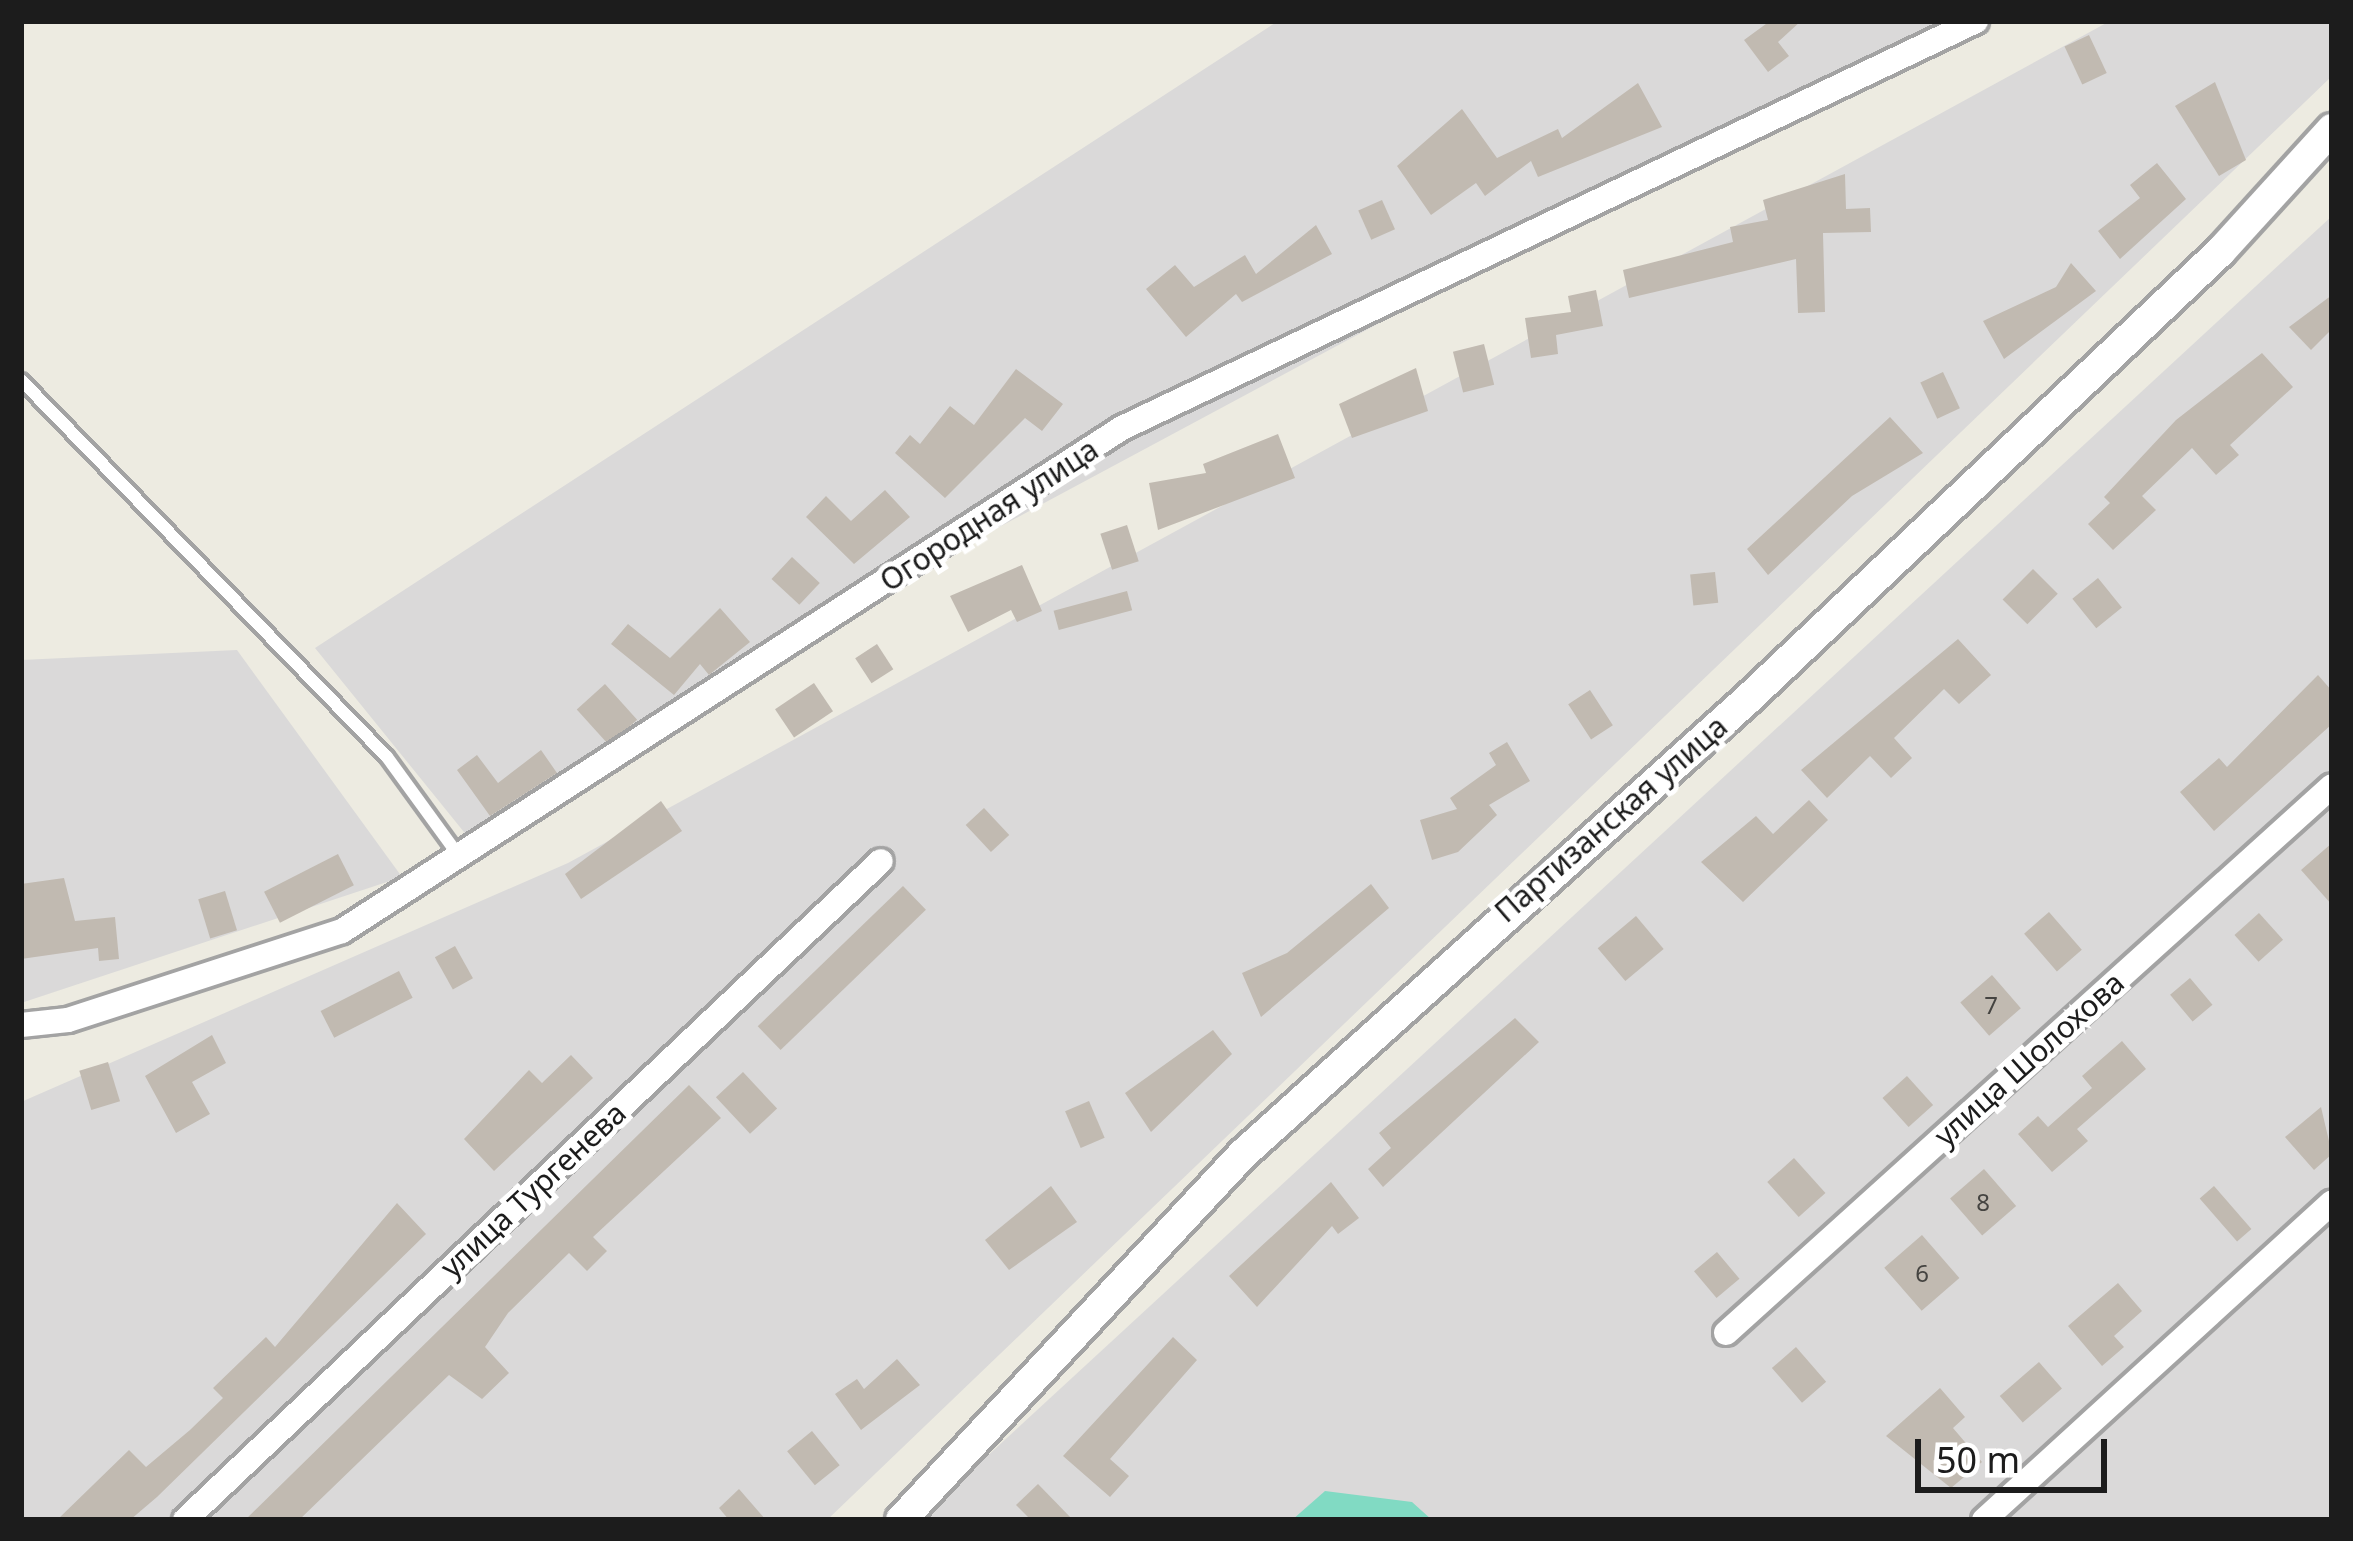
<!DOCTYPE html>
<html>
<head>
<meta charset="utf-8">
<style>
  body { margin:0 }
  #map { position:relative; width:2353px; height:1541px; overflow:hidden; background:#edebe1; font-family:"Noto Sans",sans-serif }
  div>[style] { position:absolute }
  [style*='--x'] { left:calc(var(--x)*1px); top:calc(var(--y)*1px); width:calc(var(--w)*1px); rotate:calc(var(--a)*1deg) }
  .residential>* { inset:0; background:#dad9d9 }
  .pitch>* { inset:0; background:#81dac3 }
  .building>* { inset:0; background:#c1bab1; transform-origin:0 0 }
  .roads { filter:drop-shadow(3px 0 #a3a3a3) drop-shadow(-3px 0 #a3a3a3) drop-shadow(0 3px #a3a3a3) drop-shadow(0 -3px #a3a3a3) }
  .service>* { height:12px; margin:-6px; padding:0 6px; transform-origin:6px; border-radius:6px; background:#fff }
  .minor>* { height:24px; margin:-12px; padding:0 12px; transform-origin:12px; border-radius:12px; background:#fff }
  .tertiary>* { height:30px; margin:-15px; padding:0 15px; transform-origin:15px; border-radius:15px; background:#fff }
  span { translate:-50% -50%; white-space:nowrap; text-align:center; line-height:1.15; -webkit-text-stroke:10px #fff; paint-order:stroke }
  .number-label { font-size:24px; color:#454441 }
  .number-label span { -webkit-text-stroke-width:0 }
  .street-label { font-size:30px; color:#1c1c1c }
  .frame { position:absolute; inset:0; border:24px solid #1c1c1c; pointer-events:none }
  .scale { position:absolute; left:1915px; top:1439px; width:192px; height:54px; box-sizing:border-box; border:6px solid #1c1c1c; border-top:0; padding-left:15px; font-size:36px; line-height:42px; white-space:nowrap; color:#1c1c1c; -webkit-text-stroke:9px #fff; paint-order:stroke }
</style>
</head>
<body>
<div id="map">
  <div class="residential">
    <div style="clip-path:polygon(1278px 21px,1942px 21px,627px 727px,468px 837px,315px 648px)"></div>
    <div style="clip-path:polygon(2110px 21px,2332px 21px,2332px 76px,827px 1520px,21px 1520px,21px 1102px,568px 863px)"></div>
    <div style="clip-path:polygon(2332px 216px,2332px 1520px,918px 1520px)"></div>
    <div style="clip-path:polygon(237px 650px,402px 877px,21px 1003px,21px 660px)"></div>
  </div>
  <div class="pitch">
    <div style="clip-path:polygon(1325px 1491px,1412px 1502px,1432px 1520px,1292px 1520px)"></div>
  </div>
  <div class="building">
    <div style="clip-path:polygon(1770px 21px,1801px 21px,1778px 42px,1789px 56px,1768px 72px,1744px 40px)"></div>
    <div style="left:2089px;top:35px;width:42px;height:27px;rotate:65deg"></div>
    <div style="clip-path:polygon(2215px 82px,2246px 160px,2219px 176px,2175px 106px)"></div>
    <div style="clip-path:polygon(1638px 83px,1662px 127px,1538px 177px,1531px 161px,1485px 196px,1476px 183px,1431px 215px,1397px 166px,1462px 109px,1497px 158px,1558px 129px,1562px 138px)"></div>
    <div style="clip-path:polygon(2157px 163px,2186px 199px,2120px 259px,2098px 231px,2140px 198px,2130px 185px)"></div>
    <div style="clip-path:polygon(1845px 174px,1846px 209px,1870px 208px,1871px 232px,1823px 233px,1825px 312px,1798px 313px,1796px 259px,1629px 298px,1623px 270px,1733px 242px,1730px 227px,1768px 220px,1763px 200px)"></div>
    <div style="left:1382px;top:200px;width:32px;height:26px;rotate:66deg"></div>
    <div style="clip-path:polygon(1316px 225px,1332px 254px,1242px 302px,1236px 294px,1186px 337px,1146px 289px,1175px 265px,1194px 287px,1245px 255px,1256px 274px)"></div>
    <div style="clip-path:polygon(2071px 263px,2096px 291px,2004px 359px,1983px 321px,2056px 287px)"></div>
    <div style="clip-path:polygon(1596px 290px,1603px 326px,1556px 335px,1558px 354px,1531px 358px,1525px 318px,1571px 312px,1568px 296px)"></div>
    <div style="clip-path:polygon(2332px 295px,2332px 329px,2311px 350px,2289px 327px)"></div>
    <div style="left:1484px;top:344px;width:42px;height:32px;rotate:76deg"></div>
    <div style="clip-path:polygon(2262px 353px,2293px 387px,2230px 445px,2239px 455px,2216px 475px,2192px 448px,2142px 496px,2156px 510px,2113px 550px,2088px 524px,2110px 503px,2104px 497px,2176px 420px)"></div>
    <div style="clip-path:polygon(1416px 368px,1428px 411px,1352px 438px,1339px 404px)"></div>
    <div style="clip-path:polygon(1016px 369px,1063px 404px,1042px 431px,1025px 418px,945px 498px,895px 453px,910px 435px,920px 444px,950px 406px,974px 425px)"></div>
    <div style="left:1943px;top:372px;width:40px;height:25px;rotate:65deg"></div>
    <div style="clip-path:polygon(1890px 417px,1923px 453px,1852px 496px,1768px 575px,1747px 549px)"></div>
    <div style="clip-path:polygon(1278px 434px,1295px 478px,1158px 530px,1149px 483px,1206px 473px,1203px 464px)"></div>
    <div style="clip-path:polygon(885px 490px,910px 517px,854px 564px,806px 517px,826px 496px,851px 521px)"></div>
    <div style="left:1127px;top:525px;width:38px;height:28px;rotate:72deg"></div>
    <div style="left:792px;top:557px;width:38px;height:30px;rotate:43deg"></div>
    <div style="clip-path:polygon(1022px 565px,1042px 611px,1017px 622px,1011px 610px,968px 632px,950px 596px)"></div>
    <div style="left:2033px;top:569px;width:35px;height:43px;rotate:45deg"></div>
    <div style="left:1715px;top:572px;width:31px;height:25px;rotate:84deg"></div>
    <div style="left:2098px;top:578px;width:38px;height:33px;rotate:51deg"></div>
    <div style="left:1127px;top:591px;width:20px;height:76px;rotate:75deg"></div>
    <div style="clip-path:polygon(720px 608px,750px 642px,709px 675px,700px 664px,674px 695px,611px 644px,628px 624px,670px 658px)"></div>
    <div style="clip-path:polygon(1958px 639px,1991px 675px,1959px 704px,1944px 689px,1894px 738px,1912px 758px,1891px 778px,1870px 756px,1827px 798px,1801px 770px)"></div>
    <div style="left:877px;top:644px;width:30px;height:26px;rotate:57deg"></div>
    <div style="clip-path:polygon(2318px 675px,2332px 691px,2332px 724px,2214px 831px,2180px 792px,2219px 758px,2227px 767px)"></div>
    <div style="left:814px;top:683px;width:34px;height:47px;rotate:56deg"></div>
    <div style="left:605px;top:684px;width:48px;height:38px;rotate:48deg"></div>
    <div style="left:1590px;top:690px;width:42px;height:26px;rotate:57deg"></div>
    <div style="clip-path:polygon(1507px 742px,1530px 781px,1489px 805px,1497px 815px,1458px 852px,1432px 860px,1420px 820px,1457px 809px,1450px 798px,1496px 765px,1489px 753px)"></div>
    <div style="clip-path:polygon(541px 750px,557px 773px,490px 816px,457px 770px,477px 755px,498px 783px)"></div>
    <div style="clip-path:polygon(1809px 800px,1828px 820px,1743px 902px,1701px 862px,1756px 816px,1773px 834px)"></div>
    <div style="clip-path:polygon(661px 801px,682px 831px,581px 899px,565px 874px)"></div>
    <div style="left:984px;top:808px;width:37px;height:25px;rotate:47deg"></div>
    <div style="clip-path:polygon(2332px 843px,2332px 905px,2301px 870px)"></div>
    <div style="left:338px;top:854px;width:35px;height:83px;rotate:63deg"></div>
    <div style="clip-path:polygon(64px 878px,75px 921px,115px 917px,119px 959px,99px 961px,98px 948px,21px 959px,21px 884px)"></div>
    <div style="clip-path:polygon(1371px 884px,1389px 908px,1261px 1017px,1242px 973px,1287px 953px)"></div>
    <div style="left:903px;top:886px;width:33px;height:202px;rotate:46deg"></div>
    <div style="left:225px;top:891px;width:41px;height:28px;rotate:73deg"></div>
    <div style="left:2049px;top:912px;width:50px;height:33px;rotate:49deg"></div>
    <div style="left:2259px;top:913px;width:36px;height:33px;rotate:48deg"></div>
    <div style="left:1636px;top:916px;width:43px;height:50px;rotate:50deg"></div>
    <div style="left:455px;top:946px;width:37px;height:23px;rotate:61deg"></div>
    <div style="left:399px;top:971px;width:30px;height:88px;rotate:63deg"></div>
    <div style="left:1992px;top:975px;width:44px;height:42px;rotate:49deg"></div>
    <div style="left:2190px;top:978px;width:35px;height:26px;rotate:50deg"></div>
    <div style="clip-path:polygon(1515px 1018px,1539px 1042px,1383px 1187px,1368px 1169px,1391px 1148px,1379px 1133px)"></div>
    <div style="clip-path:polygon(1213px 1030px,1232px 1054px,1151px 1132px,1125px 1093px)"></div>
    <div style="clip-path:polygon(212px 1035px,226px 1063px,192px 1082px,210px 1114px,176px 1133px,145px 1076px)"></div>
    <div style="clip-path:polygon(2122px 1041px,2146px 1069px,2077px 1129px,2088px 1141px,2052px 1172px,2018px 1134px,2038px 1116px,2048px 1127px,2092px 1088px,2082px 1076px)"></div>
    <div style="clip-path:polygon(571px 1055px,593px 1078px,494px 1171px,464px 1139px,529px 1070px,542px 1083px)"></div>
    <div style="left:108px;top:1062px;width:41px;height:30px;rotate:73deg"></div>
    <div style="left:743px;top:1072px;width:50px;height:37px;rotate:47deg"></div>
    <div style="left:1907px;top:1076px;width:39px;height:33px;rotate:48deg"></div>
    <div style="clip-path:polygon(689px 1085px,721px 1118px,593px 1237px,607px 1251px,587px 1271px,569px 1253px,508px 1313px,485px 1347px,509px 1373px,482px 1399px,449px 1375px,299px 1520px,245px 1520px)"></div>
    <div style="left:1089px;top:1101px;width:40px;height:26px;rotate:67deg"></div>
    <div style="clip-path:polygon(2321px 1107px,2332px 1154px,2314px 1170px,2285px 1137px)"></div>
    <div style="left:1794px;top:1158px;width:47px;height:36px;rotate:48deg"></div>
    <div style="left:1984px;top:1169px;width:49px;height:45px;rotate:49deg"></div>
    <div style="clip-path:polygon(1331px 1182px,1359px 1218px,1338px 1234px,1332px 1226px,1257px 1307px,1229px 1276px)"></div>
    <div style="clip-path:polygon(1051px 1186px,1077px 1222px,1009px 1270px,985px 1240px)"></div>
    <div style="left:2214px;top:1186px;width:57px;height:19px;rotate:49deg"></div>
    <div style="clip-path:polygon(397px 1203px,426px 1234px,157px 1497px,130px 1520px,57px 1520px,129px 1450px,146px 1467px,190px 1430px,223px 1398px,213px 1388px,266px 1337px,275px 1347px)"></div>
    <div style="left:1922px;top:1235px;width:57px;height:50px;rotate:49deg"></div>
    <div style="left:1717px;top:1252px;width:35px;height:30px;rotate:50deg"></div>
    <div style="clip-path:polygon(2118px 1283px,2142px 1311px,2114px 1336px,2124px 1347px,2102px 1366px,2068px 1326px)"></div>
    <div style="clip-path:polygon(1173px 1337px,1197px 1360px,1110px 1459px,1129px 1476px,1110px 1497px,1063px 1456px)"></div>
    <div style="left:1796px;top:1347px;width:46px;height:32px;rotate:49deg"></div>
    <div style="clip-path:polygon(897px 1359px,920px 1385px,861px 1430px,835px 1394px,857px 1379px,864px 1389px)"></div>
    <div style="left:2039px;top:1362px;width:35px;height:52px;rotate:49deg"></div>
    <div style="clip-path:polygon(1940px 1388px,1965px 1417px,1953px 1428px,1982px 1462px,1951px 1488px,1886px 1436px)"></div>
    <div style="left:812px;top:1431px;width:44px;height:32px;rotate:51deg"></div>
    <div style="clip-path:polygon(1038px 1484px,1073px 1520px,1031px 1520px,1016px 1505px)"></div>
    <div style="clip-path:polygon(739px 1489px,766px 1520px,729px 1520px,719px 1508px)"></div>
  </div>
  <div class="roads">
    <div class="service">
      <div style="--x:21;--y:380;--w:525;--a:45.85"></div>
      <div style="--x:387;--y:757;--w:122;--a:54"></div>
    </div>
    <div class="minor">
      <div style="--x:21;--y:1025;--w:47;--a:-6.1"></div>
      <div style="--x:68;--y:1020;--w:288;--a:-18"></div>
      <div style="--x:342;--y:931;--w:928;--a:-32.82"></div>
      <div style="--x:1122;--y:428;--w:946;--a:-25.48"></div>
      <div style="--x:1726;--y:1333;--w:816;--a:-42.07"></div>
      <div style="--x:185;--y:1520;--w:958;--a:-43.44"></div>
      <div style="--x:1984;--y:1520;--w:471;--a:-42.4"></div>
    </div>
    <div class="tertiary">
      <div style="--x:901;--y:1520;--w:501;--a:-46.94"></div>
      <div style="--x:1243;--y:1154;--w:681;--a:-42.02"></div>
      <div style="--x:1749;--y:698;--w:650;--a:-43.44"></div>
      <div style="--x:2221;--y:251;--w:165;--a:-47.7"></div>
    </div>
  </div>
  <div class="number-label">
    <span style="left:1991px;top:1005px">7</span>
    <span style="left:1983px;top:1202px">8</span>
    <span style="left:1922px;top:1273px">6</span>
  </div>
  <div class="street-label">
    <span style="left:989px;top:515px;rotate:-33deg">Огородная улица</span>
    <span style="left:1611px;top:819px;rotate:-41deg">Партизанская улица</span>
    <span style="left:2029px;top:1059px;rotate:-42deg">улица Шолохова</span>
    <span style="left:533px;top:1190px;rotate:-43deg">улица Тургенева</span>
  </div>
  <div class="frame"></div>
  <div class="scale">50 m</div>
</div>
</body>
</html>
